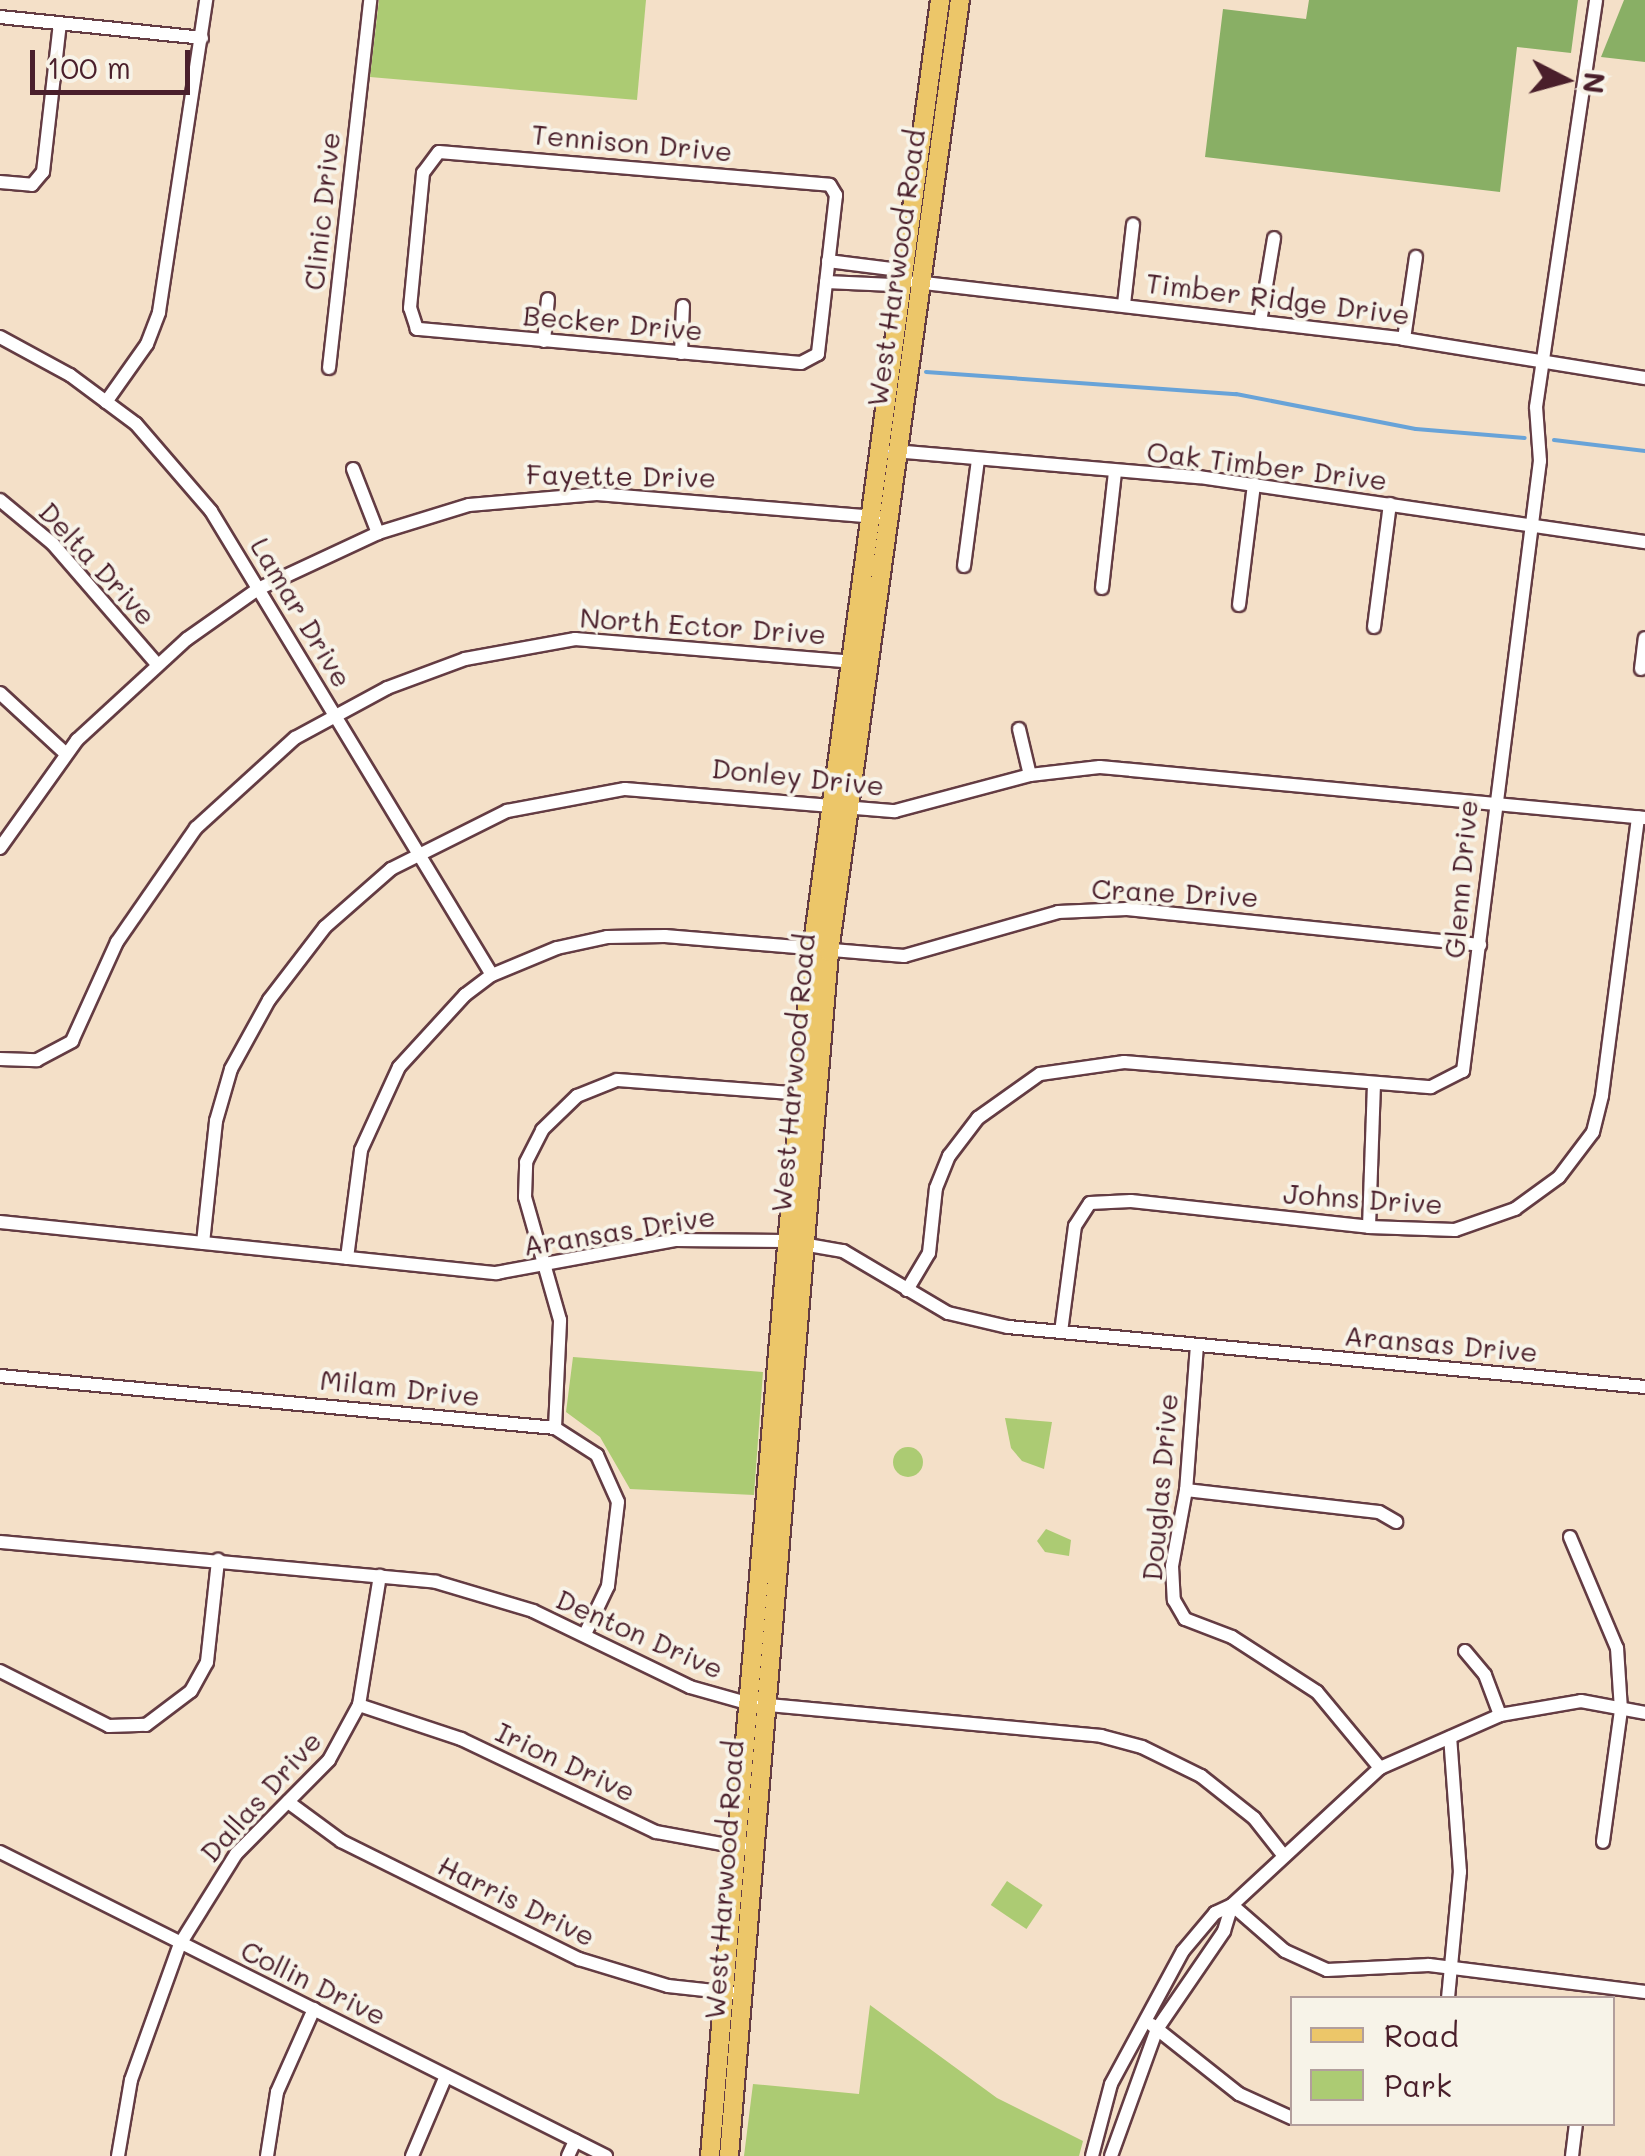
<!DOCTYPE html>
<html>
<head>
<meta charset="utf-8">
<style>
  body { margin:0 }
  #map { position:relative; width:1645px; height:2156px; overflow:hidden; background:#f4e0c8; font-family:Mali,sans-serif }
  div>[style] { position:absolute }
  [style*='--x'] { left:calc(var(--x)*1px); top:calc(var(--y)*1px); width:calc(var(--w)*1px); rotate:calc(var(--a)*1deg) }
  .green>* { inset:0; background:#accb73; transform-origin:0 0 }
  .round { border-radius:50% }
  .forest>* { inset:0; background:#89af65 }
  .stream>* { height:4px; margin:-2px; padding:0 2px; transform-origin:2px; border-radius:2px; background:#68a3d8 }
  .roads { filter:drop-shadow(2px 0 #643c43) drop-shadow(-2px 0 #643c43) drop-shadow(0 2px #643c43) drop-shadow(0 -2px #643c43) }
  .minor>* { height:12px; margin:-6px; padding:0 6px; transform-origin:6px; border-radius:6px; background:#fff }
  .major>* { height:18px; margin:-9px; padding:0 9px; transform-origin:9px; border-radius:9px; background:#ecc669 }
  span { translate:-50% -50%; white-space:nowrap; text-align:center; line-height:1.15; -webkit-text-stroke:8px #f7f3e8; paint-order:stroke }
  .street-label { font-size:28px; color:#4a1f2b }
  .legend { position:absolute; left:1290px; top:1996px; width:325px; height:130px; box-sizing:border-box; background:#f7f3e8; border:2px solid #b29e9c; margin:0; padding:12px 18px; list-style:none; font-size:30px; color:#4a1f2b }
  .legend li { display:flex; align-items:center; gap:20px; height:50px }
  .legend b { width:50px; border:2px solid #b29e9c }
  .north { position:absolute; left:1515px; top:30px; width:100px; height:100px; -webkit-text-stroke:8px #f7f3e8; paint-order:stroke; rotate:96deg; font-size:28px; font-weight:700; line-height:40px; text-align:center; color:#4a1f2b }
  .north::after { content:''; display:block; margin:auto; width:35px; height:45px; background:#4a1f2b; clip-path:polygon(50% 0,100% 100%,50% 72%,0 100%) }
  .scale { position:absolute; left:30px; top:50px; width:160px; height:45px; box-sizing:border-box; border:5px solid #4a1f2b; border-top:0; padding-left:12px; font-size:30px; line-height:35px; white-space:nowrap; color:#4a1f2b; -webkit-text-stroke:8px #f7f3e8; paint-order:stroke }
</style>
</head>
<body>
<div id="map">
  <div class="green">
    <div style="clip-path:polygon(379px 0,646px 0,637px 100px,370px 77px)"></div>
    <div style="clip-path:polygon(573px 1357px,763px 1372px,754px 1495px,630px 1489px,600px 1437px,566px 1412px)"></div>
    <div style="clip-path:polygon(1005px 1418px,1052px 1422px,1044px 1469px,1022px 1461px,1011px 1448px)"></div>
    <div class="round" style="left:893px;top:1447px;width:30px;height:30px"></div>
    <div style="clip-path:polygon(1046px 1529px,1071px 1540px,1069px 1556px,1045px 1552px,1037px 1541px)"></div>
    <div style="left:1007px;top:1881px;width:43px;height:29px;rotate:34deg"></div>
    <div style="clip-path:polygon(870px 2005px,997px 2098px,1083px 2141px,1079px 2156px,744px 2156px,753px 2084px,859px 2094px)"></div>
  </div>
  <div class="forest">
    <div style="clip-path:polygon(1309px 0,1578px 0,1571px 53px,1517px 47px,1500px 192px,1205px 157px,1223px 9px,1306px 19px)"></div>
    <div style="clip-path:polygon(1624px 0,1645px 0,1645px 62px,1601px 57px)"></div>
  </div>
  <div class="stream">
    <div style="--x:926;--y:372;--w:311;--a:4.1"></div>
    <div style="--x:1236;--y:394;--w:183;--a:11"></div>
    <div style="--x:1416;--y:429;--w:109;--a:4.7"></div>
    <div style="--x:1554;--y:440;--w:92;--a:6.9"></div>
  </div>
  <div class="roads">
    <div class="minor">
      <div style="--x:0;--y:17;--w:203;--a:5.9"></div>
      <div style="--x:439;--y:152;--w:392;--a:4.8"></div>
      <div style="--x:830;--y:185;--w:12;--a:59"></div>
      <div style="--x:836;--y:195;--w:160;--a:96.5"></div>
      <div style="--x:818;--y:354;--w:19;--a:152"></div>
      <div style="--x:801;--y:363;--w:386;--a:-174.9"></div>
      <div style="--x:417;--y:329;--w:22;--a:-108"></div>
      <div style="--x:410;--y:308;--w:136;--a:-84.5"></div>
      <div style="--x:423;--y:173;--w:26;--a:-53"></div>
      <div style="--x:0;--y:182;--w:32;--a:5"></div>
      <div style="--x:32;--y:185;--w:17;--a:-50"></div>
      <div style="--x:43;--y:172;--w:150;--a:-83.5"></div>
      <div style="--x:828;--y:261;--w:64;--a:7.2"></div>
      <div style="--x:891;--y:269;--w:16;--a:43"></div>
      <div style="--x:826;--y:282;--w:67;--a:2.6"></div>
      <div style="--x:893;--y:285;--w:11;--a:-27"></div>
      <div style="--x:915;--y:282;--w:492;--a:6.6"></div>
      <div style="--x:1404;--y:339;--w:244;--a:9.2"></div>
      <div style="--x:1124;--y:304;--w:80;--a:-83.5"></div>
      <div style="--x:1260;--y:322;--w:85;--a:-80.5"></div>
      <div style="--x:0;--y:337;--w:80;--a:28.5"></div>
      <div style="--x:70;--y:375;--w:82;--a:36.6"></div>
      <div style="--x:136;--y:424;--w:115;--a:49.2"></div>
      <div style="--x:211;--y:511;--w:542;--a:58.8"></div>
      <div style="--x:1404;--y:339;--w:83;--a:-81.7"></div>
      <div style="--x:544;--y:341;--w:42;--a:-84.6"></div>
      <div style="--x:681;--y:353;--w:47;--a:-87.6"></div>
      <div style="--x:329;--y:368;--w:370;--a:-83.6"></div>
      <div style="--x:106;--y:402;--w:71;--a:-54.7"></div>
      <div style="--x:147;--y:344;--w:34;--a:-69"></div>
      <div style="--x:159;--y:312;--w:316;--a:-81.4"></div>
      <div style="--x:894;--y:451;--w:306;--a:4.9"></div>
      <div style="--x:1199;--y:477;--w:451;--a:8.3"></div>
      <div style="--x:353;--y:469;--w:69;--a:68.7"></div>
      <div style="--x:0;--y:500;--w:69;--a:39.7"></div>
      <div style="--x:53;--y:544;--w:159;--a:49.1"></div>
      <div style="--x:964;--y:566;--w:107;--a:-82.5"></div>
      <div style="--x:1102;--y:588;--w:116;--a:-83.6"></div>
      <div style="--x:1239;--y:605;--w:122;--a:-82.9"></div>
      <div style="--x:1374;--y:627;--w:124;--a:-82.6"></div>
      <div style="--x:1641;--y:669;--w:31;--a:-83"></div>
      <div style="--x:0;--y:693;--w:90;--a:42.7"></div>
      <div style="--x:1019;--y:729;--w:47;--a:76.6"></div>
      <div style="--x:0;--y:848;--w:133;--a:-54.5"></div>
      <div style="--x:77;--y:740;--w:149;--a:-42.6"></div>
      <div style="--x:187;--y:639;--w:87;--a:-35.2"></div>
      <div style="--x:258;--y:589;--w:132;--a:-25"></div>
      <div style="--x:378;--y:533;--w:95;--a:-17.1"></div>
      <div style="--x:469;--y:505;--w:128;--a:-4.9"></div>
      <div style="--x:597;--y:494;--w:293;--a:4.7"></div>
      <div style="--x:0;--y:1059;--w:37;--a:2"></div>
      <div style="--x:37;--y:1060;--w:40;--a:-28"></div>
      <div style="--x:72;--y:1041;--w:109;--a:-65.6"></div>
      <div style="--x:117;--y:942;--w:139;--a:-55.3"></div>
      <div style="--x:196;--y:828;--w:134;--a:-42.3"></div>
      <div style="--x:295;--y:738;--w:105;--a:-28.5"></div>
      <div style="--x:387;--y:688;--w:83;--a:-20.4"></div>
      <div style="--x:465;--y:659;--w:112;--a:-10.3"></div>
      <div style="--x:575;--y:639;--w:293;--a:4.7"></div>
      <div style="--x:0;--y:1222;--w:499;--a:5.9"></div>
      <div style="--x:496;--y:1273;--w:182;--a:-10.4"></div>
      <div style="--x:675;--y:1240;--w:110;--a:0.5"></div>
      <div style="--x:785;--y:1241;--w:59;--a:9.8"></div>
      <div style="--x:843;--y:1251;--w:122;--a:30.6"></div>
      <div style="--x:948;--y:1313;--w:62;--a:13.1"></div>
      <div style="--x:1008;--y:1327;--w:640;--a:5.38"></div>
      <div style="--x:1369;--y:1227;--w:140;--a:-88"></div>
      <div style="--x:203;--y:1243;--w:123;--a:-83.9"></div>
      <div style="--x:216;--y:1121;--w:54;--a:-73.9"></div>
      <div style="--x:231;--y:1069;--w:79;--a:-61.2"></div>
      <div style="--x:269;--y:1000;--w:92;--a:-52.5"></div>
      <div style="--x:325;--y:927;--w:88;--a:-41.3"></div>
      <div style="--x:391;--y:869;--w:130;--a:-26.6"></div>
      <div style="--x:507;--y:811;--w:120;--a:-10.6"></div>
      <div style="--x:625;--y:789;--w:271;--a:4.7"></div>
      <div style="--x:895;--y:811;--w:140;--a:-14.9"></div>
      <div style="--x:1030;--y:775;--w:70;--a:-6.5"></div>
      <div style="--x:1100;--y:767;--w:547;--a:5.35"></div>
      <div style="--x:347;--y:1258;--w:109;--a:-82.6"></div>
      <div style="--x:361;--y:1150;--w:91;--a:-65.4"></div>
      <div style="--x:399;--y:1067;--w:98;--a:-47.5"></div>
      <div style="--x:465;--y:995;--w:34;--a:-37"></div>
      <div style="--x:492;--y:975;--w:70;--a:-22.6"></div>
      <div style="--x:557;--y:948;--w:51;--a:-12.4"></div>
      <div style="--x:607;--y:937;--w:58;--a:-1"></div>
      <div style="--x:665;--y:936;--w:240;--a:4.8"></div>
      <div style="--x:904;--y:956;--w:160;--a:-15.9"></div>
      <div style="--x:1058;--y:912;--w:69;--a:-2.5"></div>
      <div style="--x:1127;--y:909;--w:355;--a:5.8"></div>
      <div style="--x:907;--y:1290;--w:43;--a:-59.3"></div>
      <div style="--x:929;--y:1253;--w:65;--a:-83.9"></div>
      <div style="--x:936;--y:1188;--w:35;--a:-68"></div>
      <div style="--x:949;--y:1156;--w:48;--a:-52.7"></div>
      <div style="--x:978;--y:1118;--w:76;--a:-35.4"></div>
      <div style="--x:1040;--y:1074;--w:85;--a:-8.1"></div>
      <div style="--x:1124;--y:1062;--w:308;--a:4.7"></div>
      <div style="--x:1431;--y:1087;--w:36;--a:-27"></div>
      <div style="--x:1463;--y:1071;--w:615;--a:-82.81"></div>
      <div style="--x:1540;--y:461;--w:54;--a:-94.2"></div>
      <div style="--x:1536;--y:407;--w:411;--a:-81.6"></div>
      <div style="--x:1061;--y:1332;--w:107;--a:-82.5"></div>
      <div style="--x:1075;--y:1226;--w:27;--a:-57"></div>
      <div style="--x:1090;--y:1203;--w:41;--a:-2.8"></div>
      <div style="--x:1131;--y:1201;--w:239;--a:6.2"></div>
      <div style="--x:1369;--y:1227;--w:86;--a:2"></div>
      <div style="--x:1455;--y:1230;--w:64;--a:-19.3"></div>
      <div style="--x:1515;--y:1209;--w:54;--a:-36"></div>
      <div style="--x:1559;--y:1177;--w:56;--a:-52.9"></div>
      <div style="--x:1593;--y:1132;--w:38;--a:-76"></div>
      <div style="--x:1602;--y:1095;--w:280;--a:-82.6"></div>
      <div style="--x:1197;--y:1345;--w:145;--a:94.3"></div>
      <div style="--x:1186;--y:1490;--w:77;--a:100.4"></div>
      <div style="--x:1172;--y:1566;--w:34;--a:87"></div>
      <div style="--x:1174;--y:1600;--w:22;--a:60"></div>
      <div style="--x:1185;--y:1619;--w:50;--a:21"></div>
      <div style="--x:1232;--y:1637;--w:101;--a:32.9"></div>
      <div style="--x:1317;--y:1692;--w:99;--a:50.3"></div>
      <div style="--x:0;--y:1376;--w:557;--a:5.35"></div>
      <div style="--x:555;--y:1428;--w:50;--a:32.7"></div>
      <div style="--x:597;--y:1455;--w:51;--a:65.9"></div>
      <div style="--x:618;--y:1502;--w:85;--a:96.8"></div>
      <div style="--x:608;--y:1586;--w:53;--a:115.6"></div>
      <div style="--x:555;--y:1428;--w:108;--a:-87.3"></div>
      <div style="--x:560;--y:1320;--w:128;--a:-105.9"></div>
      <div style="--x:525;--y:1197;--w:35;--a:-88"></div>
      <div style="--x:526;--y:1162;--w:36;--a:-63"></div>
      <div style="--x:542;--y:1130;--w:49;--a:-44.2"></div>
      <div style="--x:577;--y:1096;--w:43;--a:-21.8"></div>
      <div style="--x:617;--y:1080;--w:188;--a:4.3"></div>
      <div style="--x:1186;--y:1490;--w:194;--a:6.5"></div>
      <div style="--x:1379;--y:1512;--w:20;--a:30"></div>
      <div style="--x:1570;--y:1537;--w:121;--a:67.1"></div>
      <div style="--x:1617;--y:1648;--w:62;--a:86.3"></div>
      <div style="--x:1621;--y:1710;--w:133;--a:97.8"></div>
      <div style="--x:0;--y:1542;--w:438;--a:5.2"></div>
      <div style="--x:436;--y:1582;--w:101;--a:16.6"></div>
      <div style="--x:533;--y:1611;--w:174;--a:25.8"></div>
      <div style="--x:690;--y:1687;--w:59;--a:15.7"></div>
      <div style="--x:747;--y:1703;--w:356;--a:5.3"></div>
      <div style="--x:1101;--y:1736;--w:42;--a:15"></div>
      <div style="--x:1142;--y:1747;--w:66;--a:26.2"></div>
      <div style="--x:1201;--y:1776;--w:68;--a:38.4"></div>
      <div style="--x:1254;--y:1818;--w:48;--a:51.7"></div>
      <div style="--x:1465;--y:1651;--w:31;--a:50"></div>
      <div style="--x:1485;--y:1675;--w:43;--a:69.4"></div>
      <div style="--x:0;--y:1671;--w:122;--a:26.8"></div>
      <div style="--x:109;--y:1726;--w:37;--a:-2"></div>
      <div style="--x:146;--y:1725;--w:56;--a:-37.1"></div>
      <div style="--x:191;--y:1691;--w:33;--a:-61"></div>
      <div style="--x:207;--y:1662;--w:103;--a:-83.8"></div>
      <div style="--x:359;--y:1705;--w:108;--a:18.4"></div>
      <div style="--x:461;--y:1739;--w:216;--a:25.5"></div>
      <div style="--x:656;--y:1832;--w:88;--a:10.4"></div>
      <div style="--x:288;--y:1802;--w:66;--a:36.3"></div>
      <div style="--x:341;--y:1841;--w:266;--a:26.4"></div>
      <div style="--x:579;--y:1959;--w:93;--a:16.9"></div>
      <div style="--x:668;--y:1986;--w:74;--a:6.2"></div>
      <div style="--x:0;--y:1852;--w:678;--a:26.64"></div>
      <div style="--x:1232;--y:1905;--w:70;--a:41"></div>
      <div style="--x:1285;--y:1951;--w:46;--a:24.3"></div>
      <div style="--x:1327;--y:1970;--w:102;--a:-2.8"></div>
      <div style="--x:1429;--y:1965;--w:218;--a:7.1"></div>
      <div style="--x:1448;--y:1998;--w:127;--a:-84.6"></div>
      <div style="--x:1460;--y:1872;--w:135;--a:-94.2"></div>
      <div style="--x:1152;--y:2025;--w:111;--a:38.4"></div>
      <div style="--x:1239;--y:2094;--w:58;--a:24.4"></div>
      <div style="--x:118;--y:2156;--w:77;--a:-80.3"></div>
      <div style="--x:131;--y:2080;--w:145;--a:-70.2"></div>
      <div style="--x:180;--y:1944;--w:106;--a:-58.1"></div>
      <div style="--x:236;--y:1854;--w:132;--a:-45.3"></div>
      <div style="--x:329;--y:1760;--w:63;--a:-61.4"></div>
      <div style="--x:359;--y:1705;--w:131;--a:-80.8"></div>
      <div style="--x:267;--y:2156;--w:65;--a:-81.1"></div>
      <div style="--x:277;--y:2092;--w:91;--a:-66"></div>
      <div style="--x:412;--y:2156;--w:87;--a:-67"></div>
      <div style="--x:568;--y:2156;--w:17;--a:-65"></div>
      <div style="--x:1092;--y:2156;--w:74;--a:-75.2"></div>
      <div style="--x:1111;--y:2084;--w:151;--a:-61.6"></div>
      <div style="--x:1183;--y:1951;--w:50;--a:-49.9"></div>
      <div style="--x:1215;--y:1913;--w:19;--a:-25"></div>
      <div style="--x:1232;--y:1905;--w:202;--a:-42.8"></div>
      <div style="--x:1380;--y:1768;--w:131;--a:-23.8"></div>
      <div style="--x:1500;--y:1715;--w:82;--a:-9.8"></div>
      <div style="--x:1581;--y:1701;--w:65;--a:10.6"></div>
      <div style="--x:1111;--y:2156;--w:135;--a:-70.1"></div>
      <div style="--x:1157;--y:2029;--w:119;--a:-55.6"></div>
      <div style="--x:1224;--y:1931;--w:27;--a:-73"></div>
      <div style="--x:1572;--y:2156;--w:32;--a:-83"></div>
    </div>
    <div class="major">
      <div style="--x:710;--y:2156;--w:1209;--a:-85.16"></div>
      <div style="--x:812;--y:951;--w:960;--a:-82.33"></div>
      <div style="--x:729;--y:2156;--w:1208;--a:-85.25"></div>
      <div style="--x:829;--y:952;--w:961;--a:-82.17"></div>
    </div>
  </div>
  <div class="street-label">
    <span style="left:632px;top:142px;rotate:5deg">Tennison Drive</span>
    <span style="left:321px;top:211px;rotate:-84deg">Clinic Drive</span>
    <span style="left:895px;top:268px;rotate:-82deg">West Harwood Road</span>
    <span style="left:1278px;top:298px;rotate:7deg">Timber Ridge Drive</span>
    <span style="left:613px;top:322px;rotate:5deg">Becker Drive</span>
    <span style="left:1267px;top:465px;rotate:7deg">Oak Timber Drive</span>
    <span style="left:621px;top:475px;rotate:1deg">Fayette Drive</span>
    <span style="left:98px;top:563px;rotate:47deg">Delta Drive</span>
    <span style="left:302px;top:612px;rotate:59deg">Lamar Drive</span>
    <span style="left:703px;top:625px;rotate:4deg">North Ector Drive</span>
    <span style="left:798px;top:776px;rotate:6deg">Donley Drive</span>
    <span style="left:1460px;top:879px;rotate:-85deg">Glenn Drive</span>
    <span style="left:1175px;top:892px;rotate:3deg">Crane Drive</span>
    <span style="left:792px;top:1073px;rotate:-85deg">West Harwood Road</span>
    <span style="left:1363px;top:1198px;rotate:4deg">Johns Drive</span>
    <span style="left:619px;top:1230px;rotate:-9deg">Aransas Drive</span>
    <span style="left:1441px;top:1343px;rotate:5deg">Aransas Drive</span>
    <span style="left:400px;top:1387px;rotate:6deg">Milam Drive</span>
    <span style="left:1159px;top:1487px;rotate:-85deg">Douglas Drive</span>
    <span style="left:640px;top:1633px;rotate:24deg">Denton Drive</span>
    <span style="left:566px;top:1761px;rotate:25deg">Irion Drive</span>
    <span style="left:260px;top:1796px;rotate:-48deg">Dallas Drive</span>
    <span style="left:723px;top:1880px;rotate:-86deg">West Harwood Road</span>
    <span style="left:517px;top:1900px;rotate:26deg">Harris Drive</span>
    <span style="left:314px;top:1982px;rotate:26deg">Collin Drive</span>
  </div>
  <ul class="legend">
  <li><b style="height:12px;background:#ecc669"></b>Road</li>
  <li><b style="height:28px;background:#accb73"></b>Park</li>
  </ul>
  <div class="north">N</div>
  <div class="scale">100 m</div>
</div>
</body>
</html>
